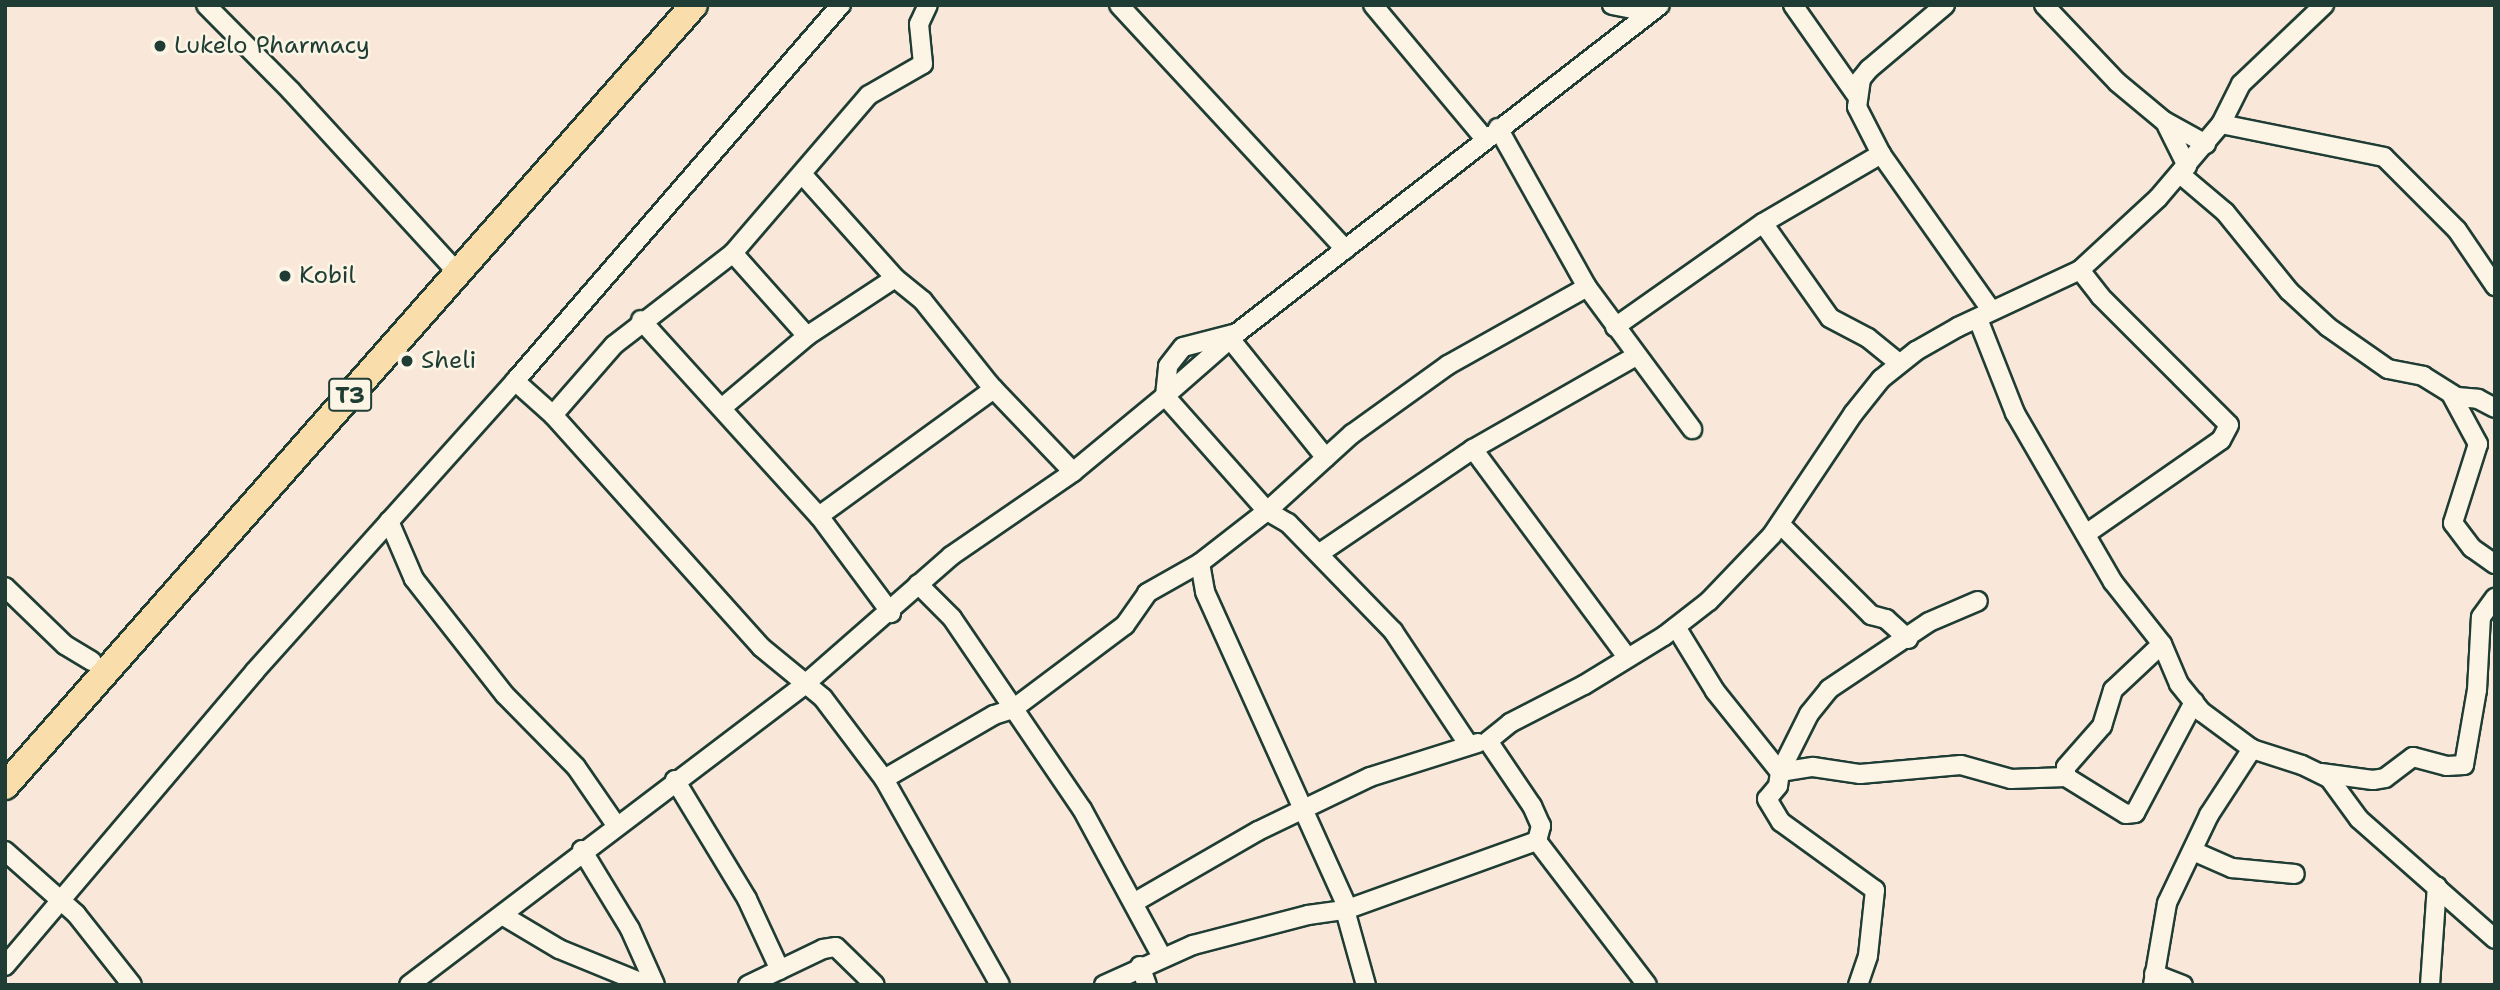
<!DOCTYPE html>
<html>
<head>
<meta charset="utf-8">
<style>
  body { margin:0 }
  #map { position:relative; width:2500px; height:990px; overflow:hidden; background:#f9e8d9; font-family:"Shantell Sans",sans-serif }
  div>[style] { position:absolute }
  [style*='--x'] { left:calc(var(--x)*1px); top:calc(var(--y)*1px); width:calc(var(--w)*1px); rotate:calc(var(--a)*1deg) }
  .roads { filter:drop-shadow(2px 0 #1f3d34) drop-shadow(-2px 0 #1f3d34) drop-shadow(0 2px #1f3d34) drop-shadow(0 -2px #1f3d34) }
  .minor>* { height:18px; margin:-9px; padding:0 9px; transform-origin:9px; border-radius:9px; background:#fcf5e5 }
  .highway>* { height:26px; margin:-13px; padding:0 13px; transform-origin:13px; border-radius:13px; background:#f9deab }
  .dots>* { width:19px; height:19px; translate:-50% -50%; box-sizing:border-box; border:4px solid #fcf5e5; border-radius:50% }
  span { translate:-50% -50%; white-space:nowrap; text-align:center; line-height:1.15; -webkit-text-stroke:5px #fcf5e5; paint-order:stroke }
  .shield-label span { padding:2px 5px; background:#fcf5e5; border:2px solid; border-radius:5px; -webkit-text-stroke-width:0 }
  .shield-label { font-size:23px; color:#1f3d34; font-weight:700 }
  .poi-label { font-size:24px; color:#1f3d34 }
  .left { translate:0 -50%; text-align:left }
  .frame { position:absolute; inset:0; border:7px solid #1f3d34; pointer-events:none }
</style>
</head>
<body>
<div id="map">
  <div class="roads">
    <div class="minor">
      <div style="--x:206;--y:5;--w:121;--a:45.3"></div>
      <div style="--x:291;--y:91;--w:246;--a:47.5"></div>
      <div style="--x:1119;--y:5;--w:333;--a:47.2"></div>
      <div style="--x:1373;--y:5;--w:175;--a:50.1"></div>
      <div style="--x:1612;--y:5;--w:26;--a:11"></div>
      <div style="--x:1638;--y:10;--w:19;--a:-9"></div>
      <div style="--x:1793;--y:5;--w:111;--a:54.9"></div>
      <div style="--x:1945;--y:5;--w:99;--a:139.9"></div>
      <div style="--x:1869;--y:69;--w:13;--a:129"></div>
      <div style="--x:1861;--y:79;--w:28;--a:98"></div>
      <div style="--x:1857;--y:107;--w:53;--a:62.9"></div>
      <div style="--x:1881;--y:154;--w:191;--a:54.8"></div>
      <div style="--x:2044;--y:5;--w:106;--a:46.5"></div>
      <div style="--x:2117;--y:82;--w:61;--a:39.7"></div>
      <div style="--x:2164;--y:121;--w:48;--a:28.7"></div>
      <div style="--x:2221;--y:124;--w:166;--a:11.4"></div>
      <div style="--x:2384;--y:157;--w:103;--a:45"></div>
      <div style="--x:2457;--y:230;--w:68;--a:55.8"></div>
      <div style="--x:2167;--y:126;--w:45;--a:63.4"></div>
      <div style="--x:1498;--y:128;--w:182;--a:60.8"></div>
      <div style="--x:1587;--y:287;--w:177;--a:53.5"></div>
      <div style="--x:802;--y:174;--w:140;--a:48.2"></div>
      <div style="--x:895;--y:278;--w:36;--a:39"></div>
      <div style="--x:923;--y:301;--w:107;--a:51.4"></div>
      <div style="--x:990;--y:385;--w:120;--a:46.3"></div>
      <div style="--x:2180;--y:174;--w:59;--a:40.2"></div>
      <div style="--x:2225;--y:212;--w:102;--a:51"></div>
      <div style="--x:2289;--y:291;--w:53;--a:42.7"></div>
      <div style="--x:2328;--y:327;--w:73;--a:35"></div>
      <div style="--x:2388;--y:369;--w:36;--a:11"></div>
      <div style="--x:2423;--y:376;--w:40;--a:32"></div>
      <div style="--x:2457;--y:397;--w:21;--a:5"></div>
      <div style="--x:2478;--y:399;--w:19;--a:28"></div>
      <div style="--x:1763;--y:223;--w:116;--a:54.8"></div>
      <div style="--x:1830;--y:318;--w:43;--a:27.8"></div>
      <div style="--x:1868;--y:338;--w:40;--a:39"></div>
      <div style="--x:733;--y:253;--w:111;--a:48.3"></div>
      <div style="--x:2080;--y:270;--w:33;--a:52"></div>
      <div style="--x:2100;--y:296;--w:182;--a:45"></div>
      <div style="--x:2229;--y:425;--w:17;--a:118"></div>
      <div style="--x:2221;--y:440;--w:163;--a:145.2"></div>
      <div style="--x:1978;--y:319;--w:101;--a:68.5"></div>
      <div style="--x:2015;--y:413;--w:195;--a:59.9"></div>
      <div style="--x:2113;--y:582;--w:79;--a:51.7"></div>
      <div style="--x:2162;--y:644;--w:43;--a:67"></div>
      <div style="--x:2179;--y:684;--w:36;--a:51"></div>
      <div style="--x:2202;--y:712;--w:62;--a:36.5"></div>
      <div style="--x:2252;--y:749;--w:52;--a:17.7"></div>
      <div style="--x:2302;--y:765;--w:30;--a:26"></div>
      <div style="--x:2329;--y:778;--w:51;--a:53.8"></div>
      <div style="--x:2359;--y:819;--w:181;--a:41.4"></div>
      <div style="--x:641;--y:320;--w:265;--a:47.8"></div>
      <div style="--x:819;--y:516;--w:121;--a:53.4"></div>
      <div style="--x:1615;--y:327;--w:181;--a:-35.1"></div>
      <div style="--x:1763;--y:223;--w:137;--a:-30.3"></div>
      <div style="--x:1237;--y:333;--w:96;--a:138.8"></div>
      <div style="--x:1165;--y:396;--w:154;--a:48.4"></div>
      <div style="--x:1267;--y:511;--w:24;--a:30"></div>
      <div style="--x:1288;--y:523;--w:151;--a:45.8"></div>
      <div style="--x:1393;--y:631;--w:136;--a:56.4"></div>
      <div style="--x:1231;--y:340;--w:151;--a:51.2"></div>
      <div style="--x:515;--y:381;--w:51;--a:41.8"></div>
      <div style="--x:553;--y:415;--w:312;--a:48.1"></div>
      <div style="--x:761;--y:647;--w:80;--a:39.4"></div>
      <div style="--x:823;--y:698;--w:101;--a:53"></div>
      <div style="--x:884;--y:779;--w:236;--a:60.6"></div>
      <div style="--x:2451;--y:394;--w:57;--a:61.6"></div>
      <div style="--x:2478;--y:444;--w:83;--a:107.6"></div>
      <div style="--x:2453;--y:523;--w:31;--a:53"></div>
      <div style="--x:2472;--y:548;--w:28;--a:35"></div>
      <div style="--x:724;--y:406;--w:109;--a:-40.1"></div>
      <div style="--x:807;--y:336;--w:105;--a:-33.4"></div>
      <div style="--x:553;--y:415;--w:93;--a:-48.9"></div>
      <div style="--x:614;--y:345;--w:150;--a:-37.7"></div>
      <div style="--x:733;--y:253;--w:208;--a:-49.3"></div>
      <div style="--x:869;--y:95;--w:62;--a:-29.9"></div>
      <div style="--x:923;--y:64;--w:40;--a:-95.7"></div>
      <div style="--x:919;--y:24;--w:21;--a:-65"></div>
      <div style="--x:1473;--y:449;--w:259;--a:53.5"></div>
      <div style="--x:819;--y:516;--w:216;--a:-36"></div>
      <div style="--x:389;--y:521;--w:63;--a:66.7"></div>
      <div style="--x:414;--y:579;--w:147;--a:51.9"></div>
      <div style="--x:505;--y:695;--w:101;--a:45.4"></div>
      <div style="--x:576;--y:767;--w:70;--a:55.4"></div>
      <div style="--x:1780;--y:524;--w:129;--a:45"></div>
      <div style="--x:1871;--y:615;--w:16;--a:15"></div>
      <div style="--x:1886;--y:619;--w:30;--a:42"></div>
      <div style="--x:1320;--y:553;--w:185;--a:-34.2"></div>
      <div style="--x:1473;--y:449;--w:185;--a:-29.7"></div>
      <div style="--x:1200;--y:563;--w:29;--a:80"></div>
      <div style="--x:1205;--y:592;--w:347;--a:65.7"></div>
      <div style="--x:918;--y:584;--w:48;--a:45"></div>
      <div style="--x:952;--y:618;--w:231;--a:55.8"></div>
      <div style="--x:1082;--y:809;--w:168;--a:61.6"></div>
      <div style="--x:5;--y:587;--w:83;--a:44"></div>
      <div style="--x:65;--y:645;--w:31;--a:31"></div>
      <div style="--x:1676;--y:627;--w:75;--a:58.6"></div>
      <div style="--x:1715;--y:691;--w:104;--a:51.3"></div>
      <div style="--x:1780;--y:772;--w:14;--a:98"></div>
      <div style="--x:1778;--y:786;--w:17;--a:130"></div>
      <div style="--x:1767;--y:799;--w:27;--a:59"></div>
      <div style="--x:1781;--y:822;--w:116;--a:35.9"></div>
      <div style="--x:1875;--y:890;--w:66;--a:96.1"></div>
      <div style="--x:1868;--y:956;--w:31;--a:109"></div>
      <div style="--x:1780;--y:772;--w:33;--a:-9"></div>
      <div style="--x:1813;--y:767;--w:48;--a:8.5"></div>
      <div style="--x:1860;--y:774;--w:101;--a:-5.1"></div>
      <div style="--x:1961;--y:765;--w:52;--a:15.6"></div>
      <div style="--x:2011;--y:779;--w:55;--a:-2.1"></div>
      <div style="--x:2066;--y:777;--w:10;--a:-90"></div>
      <div style="--x:2066;--y:767;--w:55;--a:-48.7"></div>
      <div style="--x:2102;--y:726;--w:38;--a:-73"></div>
      <div style="--x:2113;--y:690;--w:67;--a:-43.2"></div>
      <div style="--x:1780;--y:772;--w:65;--a:-63.4"></div>
      <div style="--x:1809;--y:714;--w:32;--a:-51"></div>
      <div style="--x:1829;--y:689;--w:120;--a:-33.8"></div>
      <div style="--x:1929;--y:622;--w:53;--a:-23.2"></div>
      <div style="--x:2321;--y:773;--w:52;--a:7.7"></div>
      <div style="--x:2373;--y:780;--w:12;--a:-9"></div>
      <div style="--x:2385;--y:778;--w:35;--a:-37"></div>
      <div style="--x:2413;--y:757;--w:35;--a:15"></div>
      <div style="--x:2447;--y:766;--w:17;--a:-3"></div>
      <div style="--x:2464;--y:765;--w:76;--a:-80.2"></div>
      <div style="--x:2477;--y:690;--w:73;--a:-86.9"></div>
      <div style="--x:2481;--y:617;--w:24;--a:-54"></div>
      <div style="--x:2066;--y:777;--w:70;--a:31.7"></div>
      <div style="--x:2126;--y:814;--w:9;--a:-6"></div>
      <div style="--x:2135;--y:813;--w:126;--a:-62"></div>
      <div style="--x:884;--y:779;--w:127;--a:-30.2"></div>
      <div style="--x:994;--y:715;--w:20;--a:-18"></div>
      <div style="--x:1013;--y:709;--w:140;--a:-36.9"></div>
      <div style="--x:1125;--y:625;--w:39;--a:-55"></div>
      <div style="--x:1147;--y:593;--w:61;--a:-29.5"></div>
      <div style="--x:1200;--y:563;--w:85;--a:-37.8"></div>
      <div style="--x:1267;--y:511;--w:115;--a:-42.2"></div>
      <div style="--x:1352;--y:434;--w:118;--a:-35.7"></div>
      <div style="--x:1448;--y:365;--w:159;--a:-29.3"></div>
      <div style="--x:675;--y:780;--w:139;--a:58.8"></div>
      <div style="--x:747;--y:899;--w:78;--a:65.1"></div>
      <div style="--x:1537;--y:841;--w:181;--a:52.6"></div>
      <div style="--x:582;--y:850;--w:92;--a:58.7"></div>
      <div style="--x:630;--y:929;--w:61;--a:65.9"></div>
      <div style="--x:5;--y:851;--w:95;--a:41.6"></div>
      <div style="--x:76;--y:914;--w:90;--a:51.7"></div>
      <div style="--x:2193;--y:851;--w:43;--a:23.6"></div>
      <div style="--x:2232;--y:868;--w:63;--a:5.4"></div>
      <div style="--x:1135;--y:902;--w:142;--a:-30"></div>
      <div style="--x:1258;--y:831;--w:124;--a:-25.7"></div>
      <div style="--x:1370;--y:777;--w:113;--a:-17.5"></div>
      <div style="--x:1345;--y:910;--w:78;--a:74.4"></div>
      <div style="--x:502;--y:915;--w:66;--a:30.8"></div>
      <div style="--x:559;--y:949;--w:95;--a:22.2"></div>
      <div style="--x:5;--y:966;--w:387;--a:-49.7"></div>
      <div style="--x:255;--y:671;--w:389;--a:-48.1"></div>
      <div style="--x:515;--y:381;--w:498;--a:-49.1"></div>
      <div style="--x:1140;--y:966;--w:20;--a:70"></div>
      <div style="--x:2154;--y:974;--w:31;--a:21"></div>
      <div style="--x:409;--y:985;--w:497;--a:-37.2"></div>
      <div style="--x:805;--y:684;--w:194;--a:-41.2"></div>
      <div style="--x:951;--y:556;--w:148;--a:-34.5"></div>
      <div style="--x:1073;--y:472;--w:119;--a:-39.6"></div>
      <div style="--x:1165;--y:396;--w:30;--a:-84"></div>
      <div style="--x:1168;--y:366;--w:24;--a:-52"></div>
      <div style="--x:1183;--y:347;--w:56;--a:-14.5"></div>
      <div style="--x:1237;--y:333;--w:535;--a:-37.79"></div>
      <div style="--x:748;--y:985;--w:83;--a:-25.6"></div>
      <div style="--x:823;--y:949;--w:13;--a:-9"></div>
      <div style="--x:836;--y:947;--w:54;--a:44.3"></div>
      <div style="--x:1104;--y:985;--w:98;--a:-24.2"></div>
      <div style="--x:1193;--y:945;--w:119;--a:-14.6"></div>
      <div style="--x:1308;--y:915;--w:37;--a:-8"></div>
      <div style="--x:1345;--y:910;--w:204;--a:-19.8"></div>
      <div style="--x:1537;--y:841;--w:16;--a:-75"></div>
      <div style="--x:1541;--y:826;--w:22;--a:-114"></div>
      <div style="--x:1532;--y:806;--w:78;--a:-124.1"></div>
      <div style="--x:1488;--y:741;--w:28;--a:-39"></div>
      <div style="--x:1510;--y:723;--w:83;--a:-27.2"></div>
      <div style="--x:1584;--y:685;--w:94;--a:-31.5"></div>
      <div style="--x:1664;--y:636;--w:57;--a:-37.9"></div>
      <div style="--x:1709;--y:601;--w:91;--a:-46.3"></div>
      <div style="--x:1772;--y:535;--w:146;--a:-56.2"></div>
      <div style="--x:1853;--y:414;--w:45;--a:-51.3"></div>
      <div style="--x:1881;--y:379;--w:45;--a:-38.7"></div>
      <div style="--x:1916;--y:351;--w:48;--a:-29.7"></div>
      <div style="--x:1958;--y:327;--w:135;--a:-25"></div>
      <div style="--x:2080;--y:270;--w:106;--a:-42.7"></div>
      <div style="--x:2158;--y:198;--w:97;--a:-49.6"></div>
      <div style="--x:2221;--y:124;--w:45;--a:-63.4"></div>
      <div style="--x:2241;--y:84;--w:115;--a:-43.6"></div>
      <div style="--x:2153;--y:985;--w:83;--a:-80.3"></div>
      <div style="--x:2167;--y:903;--w:98;--a:-64.5"></div>
      <div style="--x:2209;--y:815;--w:79;--a:-56.9"></div>
      <div style="--x:2430;--y:985;--w:99;--a:-86"></div>
    </div>
    <div class="highway">
      <div style="--x:5;--y:786;--w:1041;--a:-48.58"></div>
    </div>
  </div>
  <div class="dots">
    <div style="left:160px;top:46px;background:#1f3d34"></div>
    <div style="left:285px;top:276px;background:#1f3d34"></div>
    <div style="left:407px;top:361px;background:#1f3d34"></div>
  </div>
  <div class="shield-label">
    <span style="left:350px;top:395px">T3</span>
  </div>
  <div class="poi-label">
    <span class="left" style="left:174px;top:46px">Lukelo Pharmacy</span>
    <span class="left" style="left:299px;top:276px">Kobil</span>
    <span class="left" style="left:421px;top:361px">Sheli</span>
  </div>
  <div class="frame"></div>
</div>
</body>
</html>
